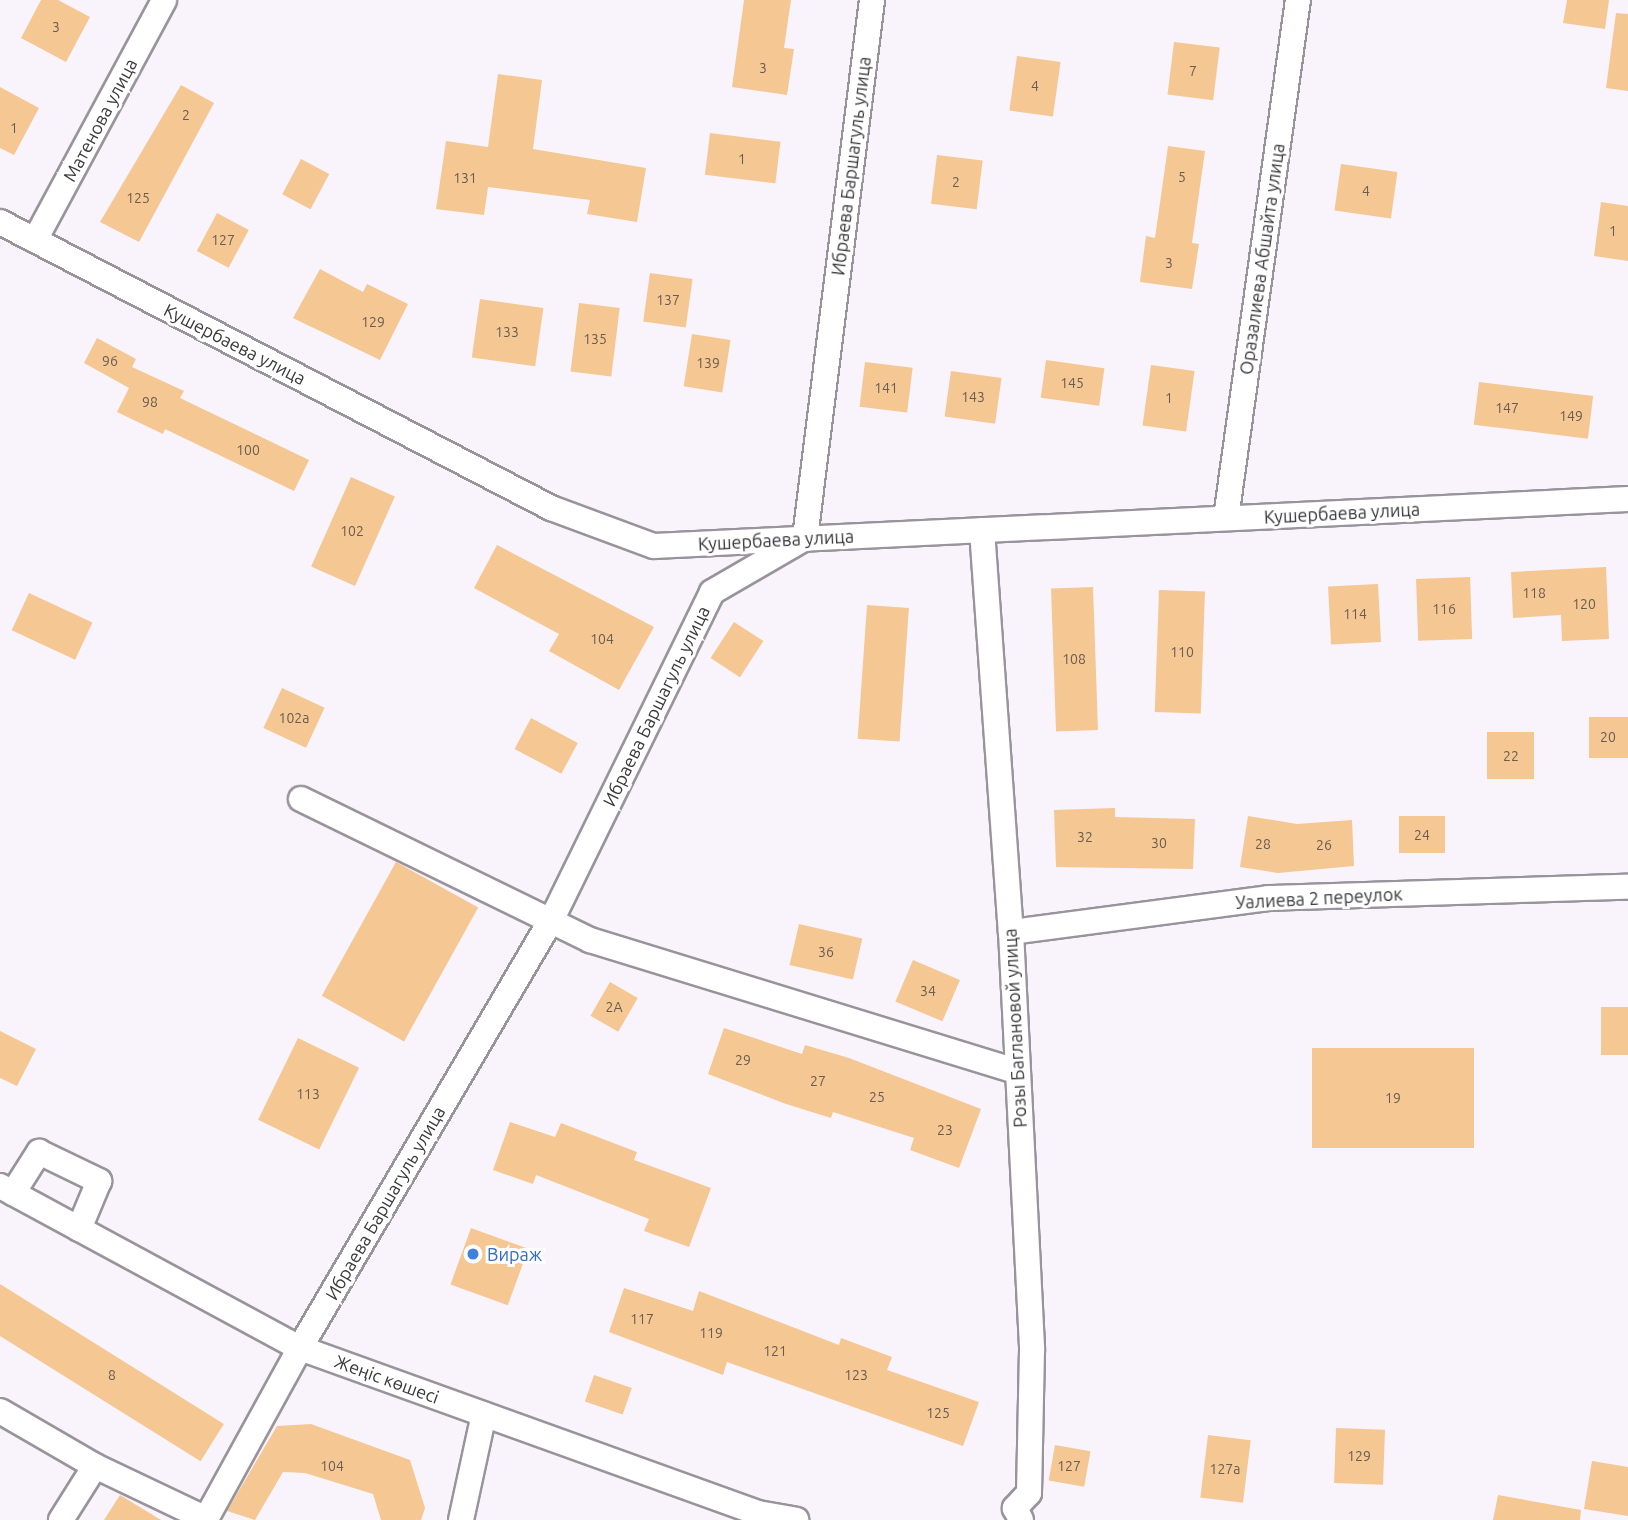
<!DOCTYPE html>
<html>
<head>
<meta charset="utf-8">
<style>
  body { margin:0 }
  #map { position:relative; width:1628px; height:1520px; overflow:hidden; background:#f9f3fc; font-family:Ubuntu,sans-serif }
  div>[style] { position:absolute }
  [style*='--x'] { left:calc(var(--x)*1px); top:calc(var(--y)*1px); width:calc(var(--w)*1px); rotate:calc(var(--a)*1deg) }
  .building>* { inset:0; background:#f5c793; transform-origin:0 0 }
  .roads { filter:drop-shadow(2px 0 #99939c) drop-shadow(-2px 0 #99939c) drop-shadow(0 2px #99939c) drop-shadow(0 -2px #99939c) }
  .minor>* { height:24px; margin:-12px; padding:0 12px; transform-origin:12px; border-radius:12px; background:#fff }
  .dots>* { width:19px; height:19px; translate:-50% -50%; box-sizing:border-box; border:4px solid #fff; border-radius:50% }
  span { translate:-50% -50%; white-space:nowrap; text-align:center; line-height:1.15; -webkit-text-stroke:6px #fff; paint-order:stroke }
  .number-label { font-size:14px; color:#695c52 }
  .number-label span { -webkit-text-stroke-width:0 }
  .street-label { font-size:18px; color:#3a383c }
  .shop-label { font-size:18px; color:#366cbe }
  .left { translate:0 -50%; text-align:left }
</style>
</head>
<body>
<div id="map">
  <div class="building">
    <div style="clip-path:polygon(41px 0,58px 0,90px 17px,66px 62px,21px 38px)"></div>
    <div style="clip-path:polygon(744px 0,791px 0,784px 48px,794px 49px,787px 95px,732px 87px)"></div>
    <div style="clip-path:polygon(1567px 0,1609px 0,1605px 29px,1563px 23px)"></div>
    <div style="clip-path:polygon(1616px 13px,1628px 14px,1628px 91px,1606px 88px)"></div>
    <div style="left:1174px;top:42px;width:46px;height:53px;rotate:7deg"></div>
    <div style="left:1017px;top:56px;width:44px;height:55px;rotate:8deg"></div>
    <div style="clip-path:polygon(498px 74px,542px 80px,533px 149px,646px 168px,637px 222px,587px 214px,590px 200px,488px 187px,484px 215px,436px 209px,446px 141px,488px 147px)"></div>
    <div style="clip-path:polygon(181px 85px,214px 103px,139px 242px,100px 222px)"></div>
    <div style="clip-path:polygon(0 87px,39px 108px,14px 155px,0 148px)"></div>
    <div style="left:710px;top:133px;width:71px;height:42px;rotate:7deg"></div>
    <div style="clip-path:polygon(1168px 146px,1205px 151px,1192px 243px,1199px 244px,1192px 289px,1140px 282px,1146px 236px,1155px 238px)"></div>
    <div style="left:937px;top:155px;width:46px;height:49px;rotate:7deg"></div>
    <div style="left:301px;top:159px;width:32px;height:40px;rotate:28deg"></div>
    <div style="left:1341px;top:164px;width:57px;height:47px;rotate:8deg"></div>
    <div style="clip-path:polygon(1601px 202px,1628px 206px,1628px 261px,1594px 256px)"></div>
    <div style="left:217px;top:213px;width:36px;height:43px;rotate:28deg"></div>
    <div style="clip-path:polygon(320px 269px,363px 292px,367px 284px,408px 304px,380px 360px,293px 318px)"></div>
    <div style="left:650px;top:273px;width:43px;height:49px;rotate:8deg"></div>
    <div style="left:480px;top:299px;width:64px;height:59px;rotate:8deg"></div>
    <div style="left:579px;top:303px;width:41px;height:69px;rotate:7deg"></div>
    <div style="left:692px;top:334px;width:39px;height:53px;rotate:9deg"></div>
    <div style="clip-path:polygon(97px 338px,136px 359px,132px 367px,184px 391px,180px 398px,309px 460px,294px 491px,165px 429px,163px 434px,117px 412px,129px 388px,84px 363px)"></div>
    <div style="left:1046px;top:360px;width:59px;height:38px;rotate:8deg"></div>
    <div style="left:865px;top:362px;width:48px;height:45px;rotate:7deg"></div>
    <div style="left:1151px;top:365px;width:44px;height:61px;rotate:8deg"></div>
    <div style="left:951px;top:371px;width:51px;height:46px;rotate:8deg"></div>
    <div style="left:1479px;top:382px;width:115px;height:43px;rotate:7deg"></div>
    <div style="left:351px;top:477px;width:48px;height:98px;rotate:24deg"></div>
    <div style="clip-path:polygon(497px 545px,654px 627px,619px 690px,549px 651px,559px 634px,474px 588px)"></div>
    <div style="clip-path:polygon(1606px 567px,1609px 639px,1562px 641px,1561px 615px,1513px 618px,1511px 572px)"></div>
    <div style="left:1470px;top:577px;width:62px;height:54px;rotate:88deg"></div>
    <div style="left:1378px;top:584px;width:58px;height:50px;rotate:87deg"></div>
    <div style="left:1093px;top:587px;width:143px;height:42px;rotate:88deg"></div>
    <div style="left:1159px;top:590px;width:46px;height:122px;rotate:2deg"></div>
    <div style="left:29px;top:593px;width:70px;height:41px;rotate:25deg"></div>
    <div style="left:867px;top:605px;width:42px;height:134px;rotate:4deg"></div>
    <div style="left:734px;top:622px;width:35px;height:43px;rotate:33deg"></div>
    <div style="left:282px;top:688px;width:47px;height:44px;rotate:25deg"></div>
    <div style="left:1589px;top:717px;width:39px;height:41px"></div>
    <div style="left:531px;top:718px;width:53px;height:35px;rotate:28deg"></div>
    <div style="left:1534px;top:732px;width:47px;height:47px;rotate:90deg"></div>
    <div style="clip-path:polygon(1115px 808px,1115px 817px,1195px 819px,1193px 869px,1056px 867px,1054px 810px)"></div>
    <div style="clip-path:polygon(1248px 816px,1297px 824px,1352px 820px,1354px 866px,1278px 873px,1240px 867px)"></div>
    <div style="left:1399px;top:816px;width:46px;height:37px"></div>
    <div style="left:396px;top:862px;width:94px;height:153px;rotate:29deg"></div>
    <div style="left:799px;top:924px;width:65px;height:42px;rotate:13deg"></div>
    <div style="left:913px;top:960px;width:51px;height:45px;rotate:23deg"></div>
    <div style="left:610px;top:982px;width:32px;height:39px;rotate:30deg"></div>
    <div style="left:1628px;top:1007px;width:48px;height:27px;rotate:90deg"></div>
    <div style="clip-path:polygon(724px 1028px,802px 1054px,805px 1045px,849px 1058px,981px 1109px,959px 1168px,910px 1150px,914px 1138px,833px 1112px,831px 1118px,786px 1104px,708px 1074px)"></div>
    <div style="clip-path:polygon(0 1031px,36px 1049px,17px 1086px,0 1078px)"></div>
    <div style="left:298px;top:1038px;width:68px;height:91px;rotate:26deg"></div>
    <div style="left:1312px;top:1048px;width:162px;height:100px"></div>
    <div style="clip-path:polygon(510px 1122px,555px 1137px,561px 1123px,637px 1152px,634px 1160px,711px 1188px,689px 1247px,644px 1231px,649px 1219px,536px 1175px,533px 1184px,493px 1170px)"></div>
    <div style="left:471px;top:1228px;width:61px;height:60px;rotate:20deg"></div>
    <div style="left:0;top:1284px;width:264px;height:44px;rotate:32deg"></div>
    <div style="clip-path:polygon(624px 1288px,693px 1311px,699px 1291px,839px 1345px,841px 1338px,892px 1357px,887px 1370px,979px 1402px,963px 1446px,727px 1362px,723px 1375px,609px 1332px)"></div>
    <div style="left:594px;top:1375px;width:40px;height:28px;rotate:19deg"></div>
    <div style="clip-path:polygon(311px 1424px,410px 1460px,425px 1508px,421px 1520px,381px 1520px,373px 1494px,305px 1473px,283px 1472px,255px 1520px,227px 1511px,277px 1426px)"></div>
    <div style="left:1336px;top:1428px;width:49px;height:55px;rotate:2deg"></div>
    <div style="left:1208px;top:1435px;width:43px;height:63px;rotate:7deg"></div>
    <div style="left:1055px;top:1445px;width:36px;height:36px;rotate:10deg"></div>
    <div style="clip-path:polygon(1592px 1461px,1628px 1467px,1628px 1516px,1584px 1509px)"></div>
    <div style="clip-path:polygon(120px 1495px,161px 1520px,104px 1520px)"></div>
    <div style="clip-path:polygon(1498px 1495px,1581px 1510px,1580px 1520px,1493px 1520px)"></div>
  </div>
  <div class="roads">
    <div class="minor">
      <div style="--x:0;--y:222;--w:621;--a:27.43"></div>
      <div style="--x:551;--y:508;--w:110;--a:20.3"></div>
      <div style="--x:654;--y:546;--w:975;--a:-2.76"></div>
      <div style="--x:35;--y:240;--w:272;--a:-61.7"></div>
      <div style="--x:1226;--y:518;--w:523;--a:-82.09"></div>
      <div style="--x:982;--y:530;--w:403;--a:85.9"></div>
      <div style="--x:1011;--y:932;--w:419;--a:87.1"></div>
      <div style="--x:1032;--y:1350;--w:143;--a:91.2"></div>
      <div style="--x:1029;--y:1493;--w:21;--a:133"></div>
      <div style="--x:1015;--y:1508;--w:13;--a:63"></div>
      <div style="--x:301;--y:799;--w:322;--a:26"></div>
      <div style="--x:590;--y:940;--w:447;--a:17.1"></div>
      <div style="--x:1011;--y:932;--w:259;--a:-7.5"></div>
      <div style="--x:1268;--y:898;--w:360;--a:-1.8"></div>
      <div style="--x:0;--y:1186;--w:341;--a:28.4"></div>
      <div style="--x:300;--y:1348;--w:487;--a:19.8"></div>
      <div style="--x:758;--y:1513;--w:39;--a:10"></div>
      <div style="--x:13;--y:1193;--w:49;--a:-57.6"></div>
      <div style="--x:39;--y:1152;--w:67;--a:25.8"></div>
      <div style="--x:99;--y:1181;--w:52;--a:112.6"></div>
      <div style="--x:0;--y:1411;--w:110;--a:30.1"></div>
      <div style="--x:95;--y:1466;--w:64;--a:122.2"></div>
      <div style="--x:95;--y:1466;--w:123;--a:25.5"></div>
      <div style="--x:206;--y:1519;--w:195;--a:-61.2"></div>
      <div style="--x:300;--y:1348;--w:495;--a:-59.6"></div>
      <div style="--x:551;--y:921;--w:366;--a:-63.9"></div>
      <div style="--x:712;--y:592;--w:108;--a:-30.1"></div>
      <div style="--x:805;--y:538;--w:542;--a:-82.9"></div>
      <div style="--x:461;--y:1520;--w:108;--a:-77.8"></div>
    </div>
  </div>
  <div class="dots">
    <div style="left:473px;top:1254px;background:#3f7fe0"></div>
  </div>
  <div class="number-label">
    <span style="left:56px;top:27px">3</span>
    <span style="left:763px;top:68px">3</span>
    <span style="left:1193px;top:71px">7</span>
    <span style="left:1035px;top:86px">4</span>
    <span style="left:186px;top:115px">2</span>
    <span style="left:14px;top:128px">1</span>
    <span style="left:742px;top:159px">1</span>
    <span style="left:1182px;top:177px">5</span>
    <span style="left:465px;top:178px">131</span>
    <span style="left:956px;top:182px">2</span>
    <span style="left:1366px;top:191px">4</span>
    <span style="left:138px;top:198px">125</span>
    <span style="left:1613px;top:231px">1</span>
    <span style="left:223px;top:240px">127</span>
    <span style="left:1169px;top:263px">3</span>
    <span style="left:668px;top:300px">137</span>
    <span style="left:373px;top:322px">129</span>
    <span style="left:507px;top:332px">133</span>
    <span style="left:595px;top:339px">135</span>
    <span style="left:110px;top:361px">96</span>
    <span style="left:708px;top:363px">139</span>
    <span style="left:1072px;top:383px">145</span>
    <span style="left:886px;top:388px">141</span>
    <span style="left:973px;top:397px">143</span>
    <span style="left:1169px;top:398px">1</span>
    <span style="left:150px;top:402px">98</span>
    <span style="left:1507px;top:408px">147</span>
    <span style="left:1571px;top:416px">149</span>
    <span style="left:248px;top:450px">100</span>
    <span style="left:352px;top:531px">102</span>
    <span style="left:1534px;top:593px">118</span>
    <span style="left:1584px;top:604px">120</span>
    <span style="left:1444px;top:609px">116</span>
    <span style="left:1355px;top:614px">114</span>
    <span style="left:602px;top:639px">104</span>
    <span style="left:1182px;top:652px">110</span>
    <span style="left:1074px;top:659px">108</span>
    <span style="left:294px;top:718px">102а</span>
    <span style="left:1608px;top:737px">20</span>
    <span style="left:1511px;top:756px">22</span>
    <span style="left:1422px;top:835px">24</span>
    <span style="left:1085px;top:837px">32</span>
    <span style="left:1159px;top:843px">30</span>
    <span style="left:1263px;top:844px">28</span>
    <span style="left:1324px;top:845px">26</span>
    <span style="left:826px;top:952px">36</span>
    <span style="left:928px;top:991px">34</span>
    <span style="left:614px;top:1007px">2А</span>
    <span style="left:743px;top:1060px">29</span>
    <span style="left:818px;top:1081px">27</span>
    <span style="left:308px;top:1094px">113</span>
    <span style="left:877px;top:1097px">25</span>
    <span style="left:1393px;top:1098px">19</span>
    <span style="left:945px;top:1130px">23</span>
    <span style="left:642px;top:1319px">117</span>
    <span style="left:711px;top:1333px">119</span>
    <span style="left:775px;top:1351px">121</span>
    <span style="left:112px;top:1375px">8</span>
    <span style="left:856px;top:1375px">123</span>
    <span style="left:938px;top:1413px">125</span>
    <span style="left:1359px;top:1456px">129</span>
    <span style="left:332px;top:1466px">104</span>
    <span style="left:1069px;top:1466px">127</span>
    <span style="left:1225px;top:1469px">127а</span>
  </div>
  <div class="street-label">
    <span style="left:100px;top:120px;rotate:-62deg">Матенова улица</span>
    <span style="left:851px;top:166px;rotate:-83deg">Ибраева Баршагуль улица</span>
    <span style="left:1262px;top:259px;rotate:-82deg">Оразалиева Абшайта улица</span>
    <span style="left:235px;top:344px;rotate:27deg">Кушербаева улица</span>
    <span style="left:1342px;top:513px;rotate:-3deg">Кушербаева улица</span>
    <span style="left:776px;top:540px;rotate:-3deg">Кушербаева улица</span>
    <span style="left:656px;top:706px;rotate:-64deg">Ибраева Баршагуль улица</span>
    <span style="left:1319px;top:898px;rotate:-3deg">Уалиева 2 переулок</span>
    <span style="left:1015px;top:1028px;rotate:-93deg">Розы Баглановой улица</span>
    <span style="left:385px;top:1203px;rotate:-60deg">Ибраева Баршагуль улица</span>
    <span style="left:387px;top:1379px;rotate:20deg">Жеңіс көшесі</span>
  </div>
  <div class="shop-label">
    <span class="left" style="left:487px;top:1254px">Вираж</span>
  </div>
</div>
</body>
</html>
